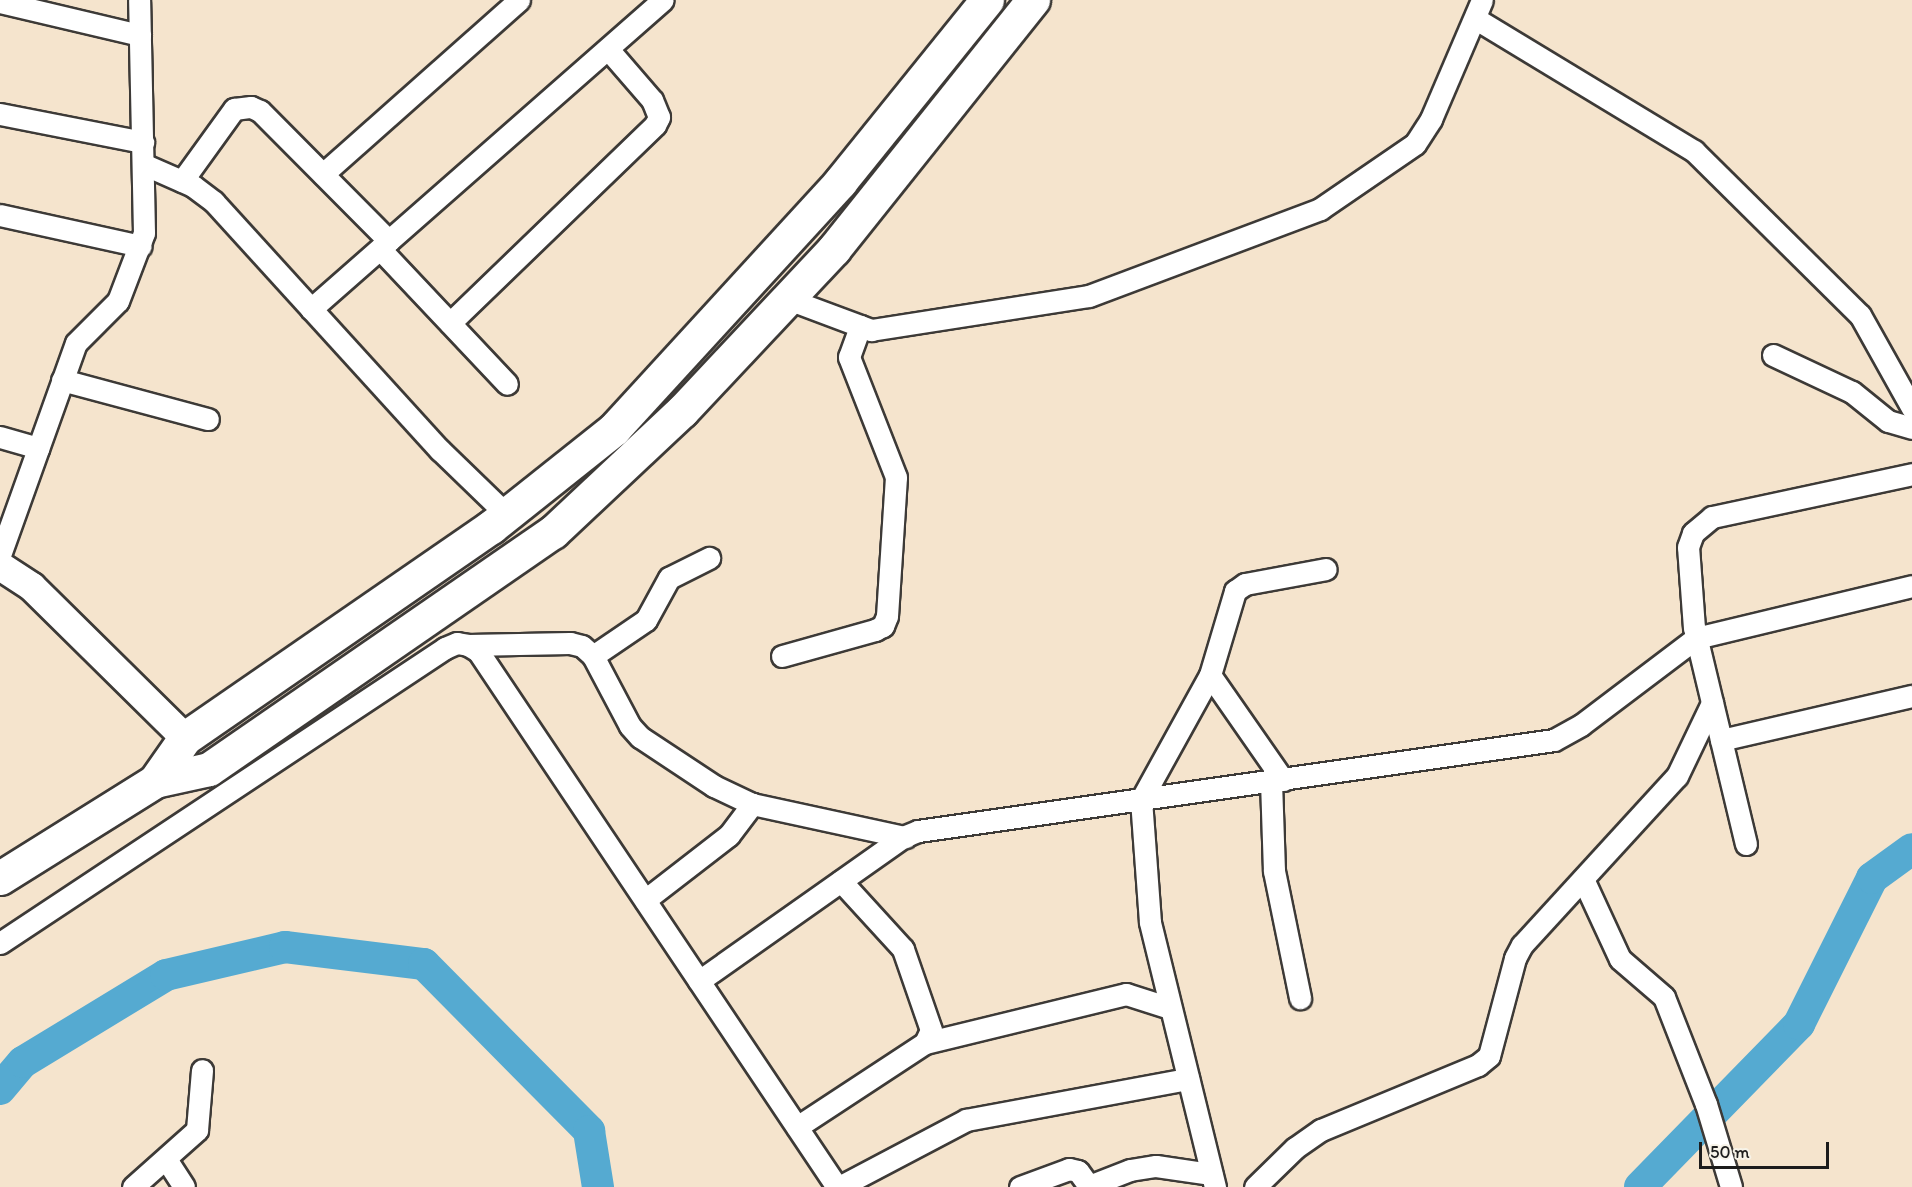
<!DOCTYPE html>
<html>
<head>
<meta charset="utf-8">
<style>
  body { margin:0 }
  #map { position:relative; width:1912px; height:1187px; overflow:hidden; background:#f5e4cd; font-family:Itim,sans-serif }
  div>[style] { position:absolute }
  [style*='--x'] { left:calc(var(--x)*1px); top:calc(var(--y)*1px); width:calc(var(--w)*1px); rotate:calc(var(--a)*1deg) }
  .river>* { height:32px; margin:-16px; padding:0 16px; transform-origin:16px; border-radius:16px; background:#55aad1 }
  .roads { filter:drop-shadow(2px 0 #3d3a37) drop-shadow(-2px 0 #3d3a37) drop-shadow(0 2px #3d3a37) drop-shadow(0 -2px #3d3a37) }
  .street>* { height:21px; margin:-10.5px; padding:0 10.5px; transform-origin:10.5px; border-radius:10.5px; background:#fff }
  .secondary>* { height:28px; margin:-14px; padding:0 14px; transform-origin:14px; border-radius:14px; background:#fff }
  .highway>* { height:33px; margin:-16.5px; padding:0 16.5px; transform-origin:16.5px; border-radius:16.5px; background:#fff }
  span { translate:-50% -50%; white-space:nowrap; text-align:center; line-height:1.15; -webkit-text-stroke:4.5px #f7f3e8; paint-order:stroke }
  .scale { position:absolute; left:1699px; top:1142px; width:130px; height:27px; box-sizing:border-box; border:3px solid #1c1c1c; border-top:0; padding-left:8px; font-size:18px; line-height:21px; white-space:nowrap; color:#1c1c1c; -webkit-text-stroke:4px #f7f3e8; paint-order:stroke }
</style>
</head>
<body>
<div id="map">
  <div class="river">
    <div style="--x:0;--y:1089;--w:35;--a:-50"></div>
    <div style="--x:23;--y:1062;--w:167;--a:-31.3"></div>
    <div style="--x:166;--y:975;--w:122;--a:-13.2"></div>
    <div style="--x:285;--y:947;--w:140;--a:7"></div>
    <div style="--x:424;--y:964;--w:235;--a:45.3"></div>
    <div style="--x:589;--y:1131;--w:57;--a:80.9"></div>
    <div style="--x:1640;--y:1187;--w:228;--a:-45.7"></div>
    <div style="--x:1799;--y:1024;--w:163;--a:-63.4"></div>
    <div style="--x:1872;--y:878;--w:49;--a:-35.9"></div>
  </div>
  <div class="roads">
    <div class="street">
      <div style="--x:0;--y:2;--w:144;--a:13.3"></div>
      <div style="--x:1476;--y:19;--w:255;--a:31.2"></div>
      <div style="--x:1694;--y:151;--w:233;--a:44.7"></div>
      <div style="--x:1860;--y:315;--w:107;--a:60.8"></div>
      <div style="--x:0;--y:114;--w:146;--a:11.1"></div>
      <div style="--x:143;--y:164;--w:55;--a:23.7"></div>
      <div style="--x:193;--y:186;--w:26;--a:37"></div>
      <div style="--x:214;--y:202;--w:336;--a:47.7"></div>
      <div style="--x:440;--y:450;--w:93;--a:44.1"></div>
      <div style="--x:323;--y:174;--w:262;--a:-41.6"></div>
      <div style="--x:182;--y:181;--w:89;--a:-54.2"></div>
      <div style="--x:234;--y:109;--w:17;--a:-7"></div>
      <div style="--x:251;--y:107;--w:10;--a:24"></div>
      <div style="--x:260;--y:111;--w:183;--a:45.2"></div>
      <div style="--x:0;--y:215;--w:144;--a:12.4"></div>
      <div style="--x:380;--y:249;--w:185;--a:46.7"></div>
      <div style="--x:788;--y:299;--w:89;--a:20.5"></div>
      <div style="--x:871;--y:330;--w:221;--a:-8.9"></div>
      <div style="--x:1089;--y:296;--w:247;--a:-20.6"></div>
      <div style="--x:1320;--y:209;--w:115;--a:-34.4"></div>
      <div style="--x:1415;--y:144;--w:30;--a:-57"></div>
      <div style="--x:1431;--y:119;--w:129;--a:-66.8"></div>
      <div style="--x:311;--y:309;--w:468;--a:-41.3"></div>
      <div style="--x:450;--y:323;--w:285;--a:-44"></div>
      <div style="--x:655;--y:125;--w:9;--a:-63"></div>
      <div style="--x:659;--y:117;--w:18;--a:-112"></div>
      <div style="--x:652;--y:100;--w:67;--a:-130.8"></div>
      <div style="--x:1773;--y:355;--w:87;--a:25.1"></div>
      <div style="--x:1852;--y:392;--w:46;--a:38.9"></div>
      <div style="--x:1888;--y:421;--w:25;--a:16"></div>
      <div style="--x:62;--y:380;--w:151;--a:15"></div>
      <div style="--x:0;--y:437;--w:40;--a:16"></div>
      <div style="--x:0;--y:555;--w:225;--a:-70.3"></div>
      <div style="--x:76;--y:343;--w:59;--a:-45"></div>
      <div style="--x:118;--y:301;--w:73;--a:-69.1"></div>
      <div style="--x:144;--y:233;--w:233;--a:-91.2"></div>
      <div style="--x:468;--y:645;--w:102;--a:-1.1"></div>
      <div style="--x:570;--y:643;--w:12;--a:14"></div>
      <div style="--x:582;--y:646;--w:15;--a:42"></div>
      <div style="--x:593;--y:656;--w:79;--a:62.1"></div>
      <div style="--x:630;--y:726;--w:15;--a:48"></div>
      <div style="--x:640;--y:737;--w:89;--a:33.5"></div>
      <div style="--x:714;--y:786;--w:42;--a:25.3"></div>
      <div style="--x:752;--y:804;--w:157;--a:12.2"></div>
      <div style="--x:593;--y:656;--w:64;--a:-34.2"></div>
      <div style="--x:646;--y:620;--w:48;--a:-61.3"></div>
      <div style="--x:669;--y:578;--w:45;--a:-26.6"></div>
      <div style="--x:782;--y:656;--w:97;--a:-15.6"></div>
      <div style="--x:875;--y:630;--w:9;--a:-27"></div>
      <div style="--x:883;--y:626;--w:11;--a:-68"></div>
      <div style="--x:887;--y:616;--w:139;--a:-86.3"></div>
      <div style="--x:896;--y:477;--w:129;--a:-111.4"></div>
      <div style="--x:849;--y:357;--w:33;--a:-70"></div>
      <div style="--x:1210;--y:675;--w:128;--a:55.2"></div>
      <div style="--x:1721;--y:740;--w:196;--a:-13"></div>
      <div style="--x:1271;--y:781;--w:90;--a:88.1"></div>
      <div style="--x:1274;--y:871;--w:130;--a:78.4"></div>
      <div style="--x:1746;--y:844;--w:222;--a:-103.5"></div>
      <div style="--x:1694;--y:628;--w:81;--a:-94.2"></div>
      <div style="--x:1688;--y:547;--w:15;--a:-70"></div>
      <div style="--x:1693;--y:533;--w:25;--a:-40"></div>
      <div style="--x:1712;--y:517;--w:205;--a:-12.1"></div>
      <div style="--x:1583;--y:879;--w:88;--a:65.2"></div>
      <div style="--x:1620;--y:959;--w:58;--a:40.8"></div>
      <div style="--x:1664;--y:997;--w:115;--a:68.6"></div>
      <div style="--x:1706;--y:1104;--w:87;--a:73.2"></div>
      <div style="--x:645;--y:900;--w:106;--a:-37.7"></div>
      <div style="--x:729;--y:835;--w:39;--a:-53"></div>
      <div style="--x:0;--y:943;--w:534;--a:-33.54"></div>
      <div style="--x:445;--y:648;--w:13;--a:-23"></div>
      <div style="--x:457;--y:643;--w:11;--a:10"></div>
      <div style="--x:468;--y:645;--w:12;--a:31"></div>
      <div style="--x:478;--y:651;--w:645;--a:56.19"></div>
      <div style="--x:699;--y:981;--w:250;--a:-35.2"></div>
      <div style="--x:903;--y:837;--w:16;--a:-22"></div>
      <div style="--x:918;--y:831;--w:642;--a:-8.14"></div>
      <div style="--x:1554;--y:740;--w:31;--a:-29"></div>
      <div style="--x:1581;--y:725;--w:144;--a:-37.1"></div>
      <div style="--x:1696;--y:638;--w:222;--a:-13.5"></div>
      <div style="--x:925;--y:1043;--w:207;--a:-13.7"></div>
      <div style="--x:1126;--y:994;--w:46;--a:17.7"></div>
      <div style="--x:797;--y:1127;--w:153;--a:-33.3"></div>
      <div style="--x:925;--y:1043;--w:14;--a:-65"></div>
      <div style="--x:931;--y:1030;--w:86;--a:-109.1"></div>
      <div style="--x:903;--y:949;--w:92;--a:-132.4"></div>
      <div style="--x:166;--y:1159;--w:33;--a:57"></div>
      <div style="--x:133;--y:1187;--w:86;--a:-41.7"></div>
      <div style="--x:197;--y:1130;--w:60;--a:-85.2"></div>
      <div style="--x:839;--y:1187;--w:144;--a:-27.8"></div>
      <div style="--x:966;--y:1120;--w:226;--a:-10.5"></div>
      <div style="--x:1020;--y:1187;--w:52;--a:-20.2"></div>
      <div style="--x:1069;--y:1169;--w:9;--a:13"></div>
      <div style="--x:1078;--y:1171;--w:19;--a:54"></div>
      <div style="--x:1089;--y:1186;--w:44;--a:-21.3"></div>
      <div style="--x:1130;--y:1170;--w:26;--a:-9"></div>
      <div style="--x:1156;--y:1166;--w:56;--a:8.3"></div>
      <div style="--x:1215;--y:1187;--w:273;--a:-103.8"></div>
      <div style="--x:1150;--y:922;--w:122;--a:-94.2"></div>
      <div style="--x:1141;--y:800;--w:143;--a:-61.1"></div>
      <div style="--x:1210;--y:675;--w:88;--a:-73.4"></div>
      <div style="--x:1235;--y:591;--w:12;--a:-35"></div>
      <div style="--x:1245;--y:584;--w:82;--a:-10.5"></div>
      <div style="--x:1255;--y:1187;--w:56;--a:-44.3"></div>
      <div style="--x:1295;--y:1148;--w:32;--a:-35"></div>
      <div style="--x:1321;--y:1130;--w:170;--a:-22.5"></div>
      <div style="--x:1478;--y:1065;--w:14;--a:-39"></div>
      <div style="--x:1489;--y:1056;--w:101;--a:-75.1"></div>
      <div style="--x:1515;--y:958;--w:15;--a:-62"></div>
      <div style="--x:1522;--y:945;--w:229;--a:-47.5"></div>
      <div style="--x:1677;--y:776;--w:81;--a:-64.4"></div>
    </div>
    <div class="secondary">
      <div style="--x:0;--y:566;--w:38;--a:33"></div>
      <div style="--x:32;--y:587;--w:215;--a:44.6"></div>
    </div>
    <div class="highway">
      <div style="--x:155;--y:781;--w:52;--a:-55.1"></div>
      <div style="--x:185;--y:738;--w:372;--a:-34.6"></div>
      <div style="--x:491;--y:527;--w:157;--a:-38.5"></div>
      <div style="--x:614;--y:429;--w:335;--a:-47.5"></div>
      <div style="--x:840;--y:182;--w:234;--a:-51.1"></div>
      <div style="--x:0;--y:878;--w:183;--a:-32"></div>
      <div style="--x:155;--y:781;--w:55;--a:-12.5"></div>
      <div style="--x:209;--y:769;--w:418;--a:-34.6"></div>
      <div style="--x:553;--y:532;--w:177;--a:-43.2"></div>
      <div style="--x:682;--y:411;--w:222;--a:-46.8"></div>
      <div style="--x:834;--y:249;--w:319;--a:-51.4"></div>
    </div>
  </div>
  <div class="scale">50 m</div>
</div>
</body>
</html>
